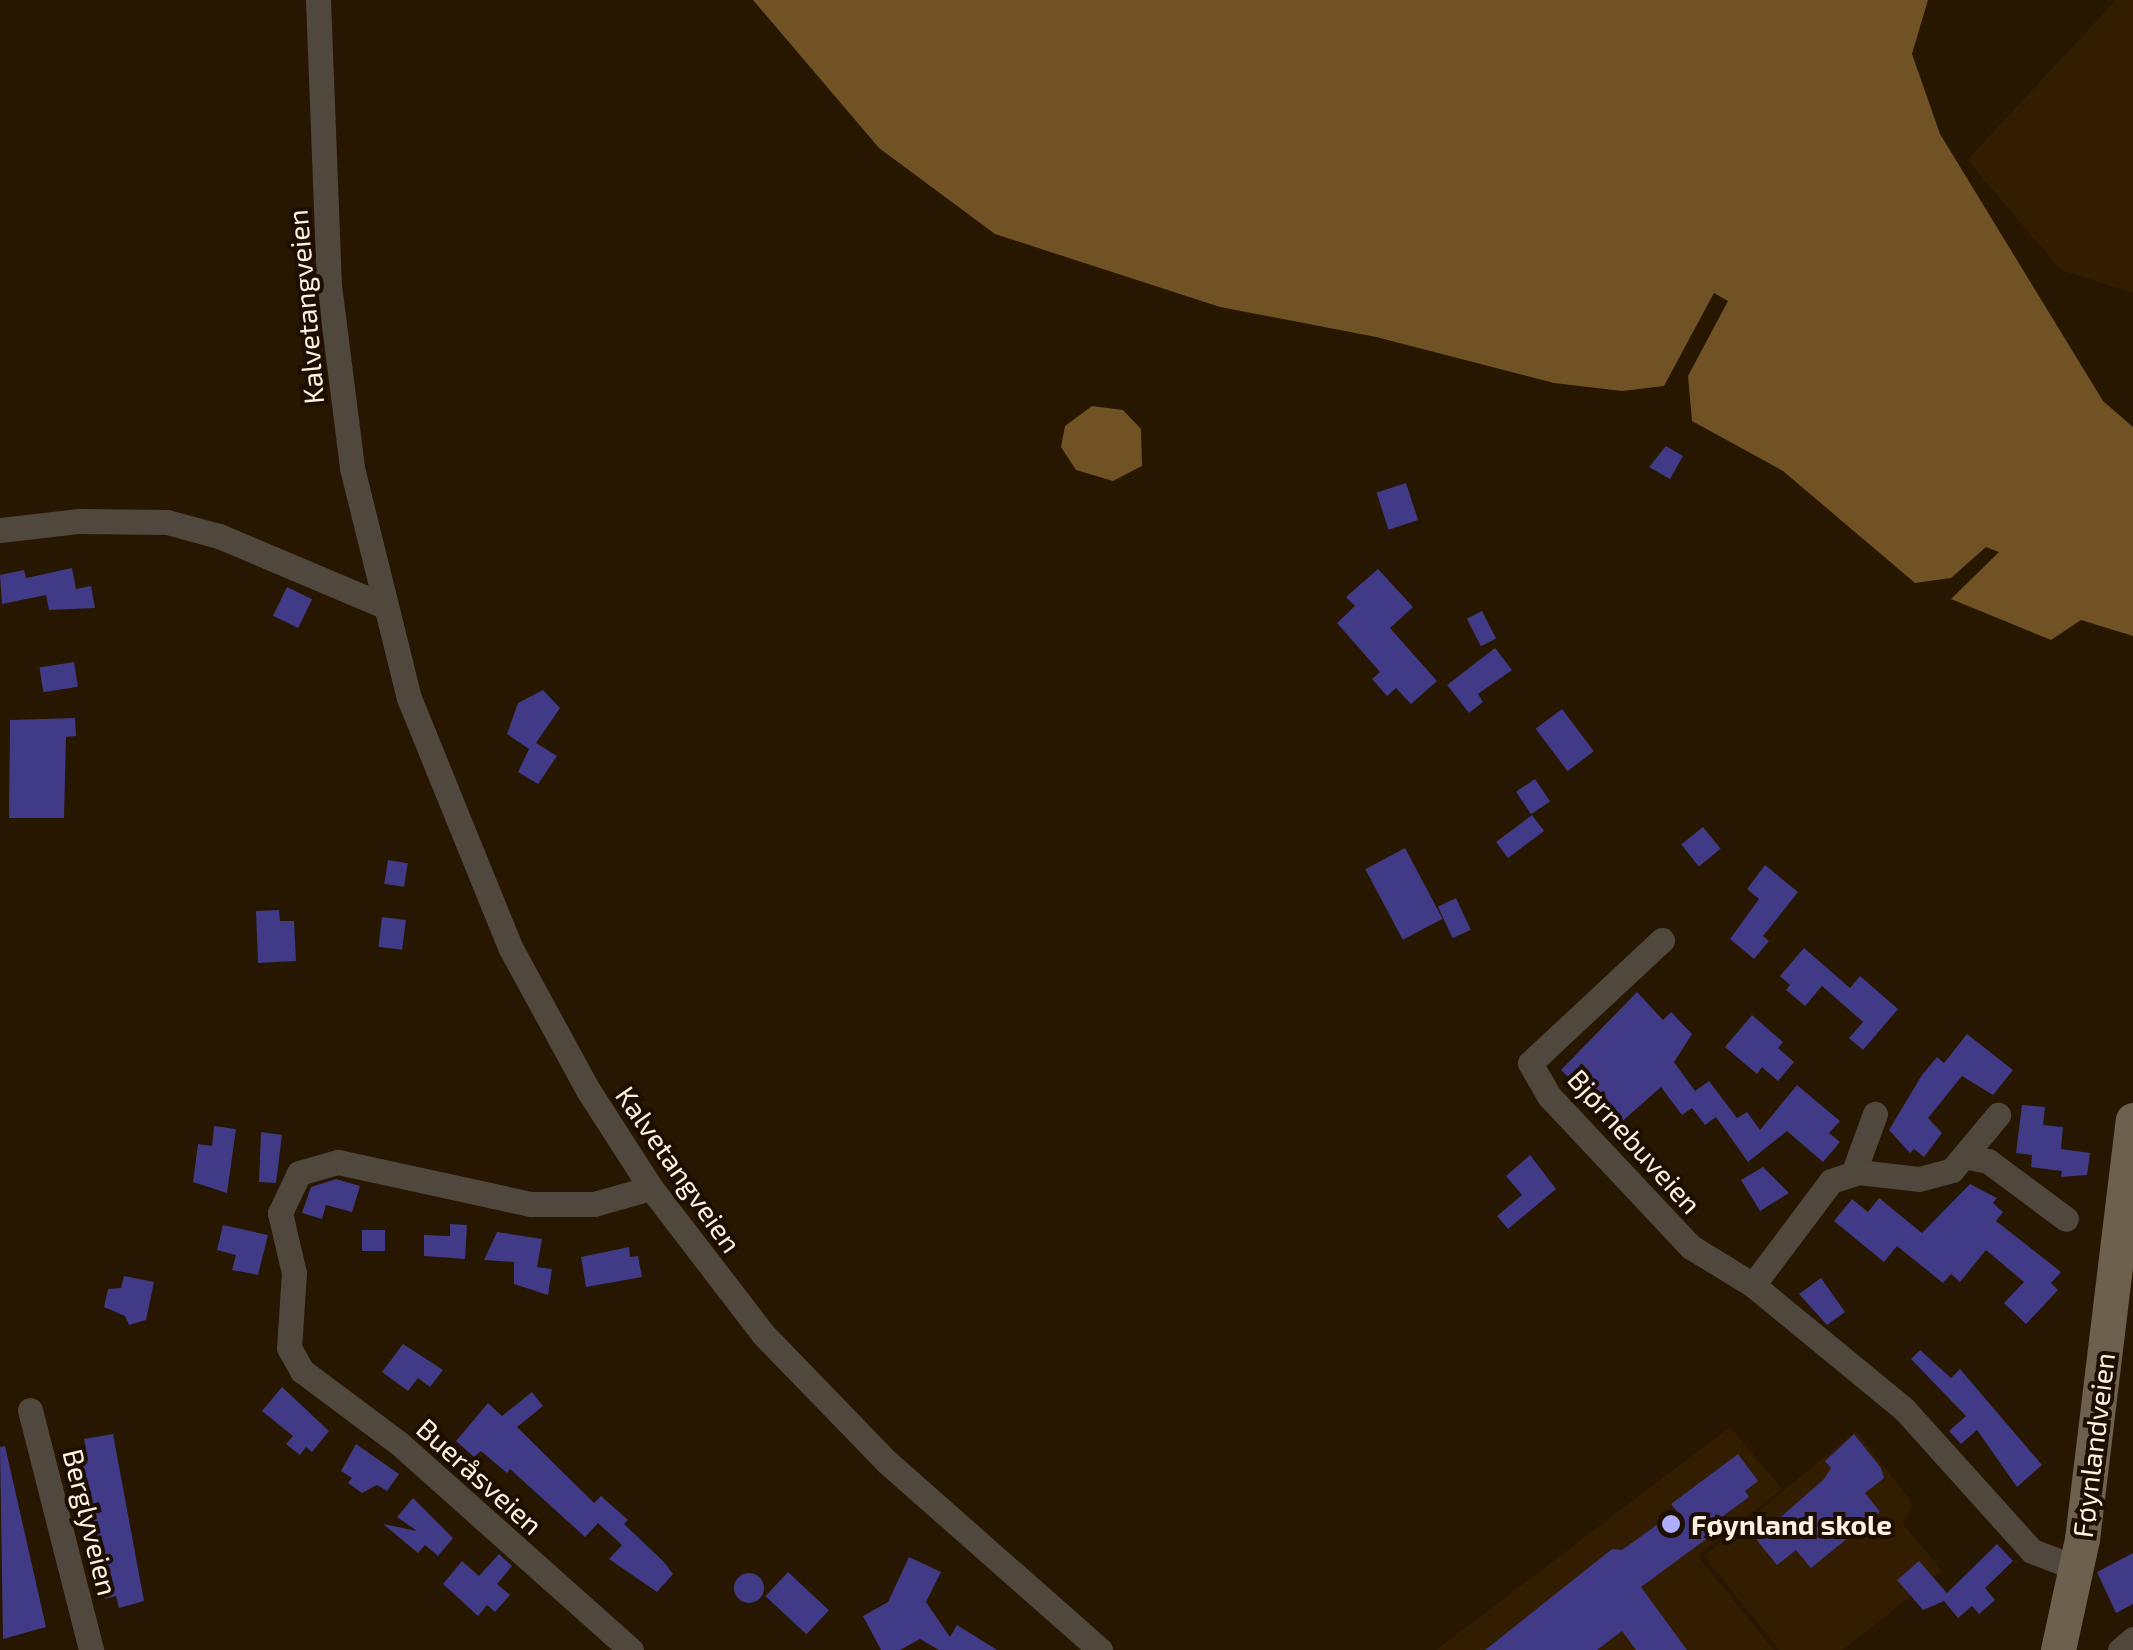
<!DOCTYPE html>
<html>
<head>
<meta charset="utf-8">
<style>
  body { margin:0 }
  #map { position:relative; width:2133px; height:1650px; overflow:hidden; background:#271701; font-family:"Exo 2",sans-serif }
  div>[style] { position:absolute }
  [style*='--x'] { left:calc(var(--x)*1px); top:calc(var(--y)*1px); width:calc(var(--w)*1px); rotate:calc(var(--a)*1deg) }
  .built>* { inset:0; background:#321d00 }
  .water>* { inset:0; background:#715224 }
  .building>* { inset:0; background:#413a87; transform-origin:0 0 }
  .round { border-radius:50% }
  .minor>* { height:25px; margin:-12.5px; padding:0 12.5px; transform-origin:12.5px; border-radius:12.5px; background:#50473d }
  .secondary>* { height:35px; margin:-17.5px; padding:0 17.5px; transform-origin:17.5px; border-radius:17.5px; background:#6e604f }
  .dots>* { width:28px; height:28px; translate:-50% -50%; box-sizing:border-box; border:5px solid #1e0e00; border-radius:50% }
  span { translate:-50% -50%; white-space:nowrap; text-align:center; line-height:1.15; -webkit-text-stroke:8px #1e0e00; paint-order:stroke }
  .street-label { font-size:28px; color:#fcf1e2 }
  .poi-label { font-size:28px; color:#fcf1e2; font-weight:700 }
  .left { translate:0 -50%; text-align:left }
</style>
</head>
<body>
<div id="map">
  <div class="built">
    <div style="clip-path:polygon(2116px 0,2133px 0,2133px 293px,2061px 270px,1967px 160px)"></div>
    <div style="clip-path:polygon(1730px 1427px,1782px 1489px,1698px 1556px,1774px 1650px,1436px 1650px)"></div>
    <div style="clip-path:polygon(1856px 1431px,1913px 1504px,1902px 1523px,1942px 1571px,1843px 1650px,1779px 1650px,1704px 1556px)"></div>
  </div>
  <div class="water">
    <div style="clip-path:polygon(753px 0,1928px 0,1912px 54px,1940px 134px,2103px 401px,2133px 427px,2133px 636px,2081px 620px,2051px 640px,1951px 599px,1999px 552px,1986px 547px,1951px 578px,1915px 583px,1783px 471px,1692px 421px,1688px 376px,1728px 301px,1714px 293px,1664px 386px,1622px 391px,1554px 383px,1376px 337px,1220px 307px,995px 234px,879px 148px)"></div>
    <div style="clip-path:polygon(1092px 406px,1123px 410px,1141px 429px,1142px 466px,1113px 481px,1076px 470px,1061px 447px,1065px 426px)"></div>
  </div>
  <div class="building">
    <div style="clip-path:polygon(1666px 446px,1683px 456px,1670px 479px,1649px 467px)"></div>
    <div style="left:1406px;top:483px;width:39px;height:31px;rotate:72deg"></div>
    <div style="clip-path:polygon(72px 568px,76px 589px,91px 586px,95px 608px,49px 610px,46px 595px,2px 604px,0 575px,24px 570px,26px 578px)"></div>
    <div style="clip-path:polygon(1378px 569px,1413px 607px,1390px 628px,1437px 681px,1411px 704px,1396px 688px,1387px 696px,1372px 679px,1380px 672px,1337px 623px,1355px 606px,1346px 597px)"></div>
    <div style="left:287px;top:587px;width:28px;height:32px;rotate:26deg"></div>
    <div style="left:1482px;top:611px;width:31px;height:17px;rotate:63deg"></div>
    <div style="clip-path:polygon(1495px 648px,1512px 670px,1478px 694px,1483px 702px,1469px 713px,1447px 685px)"></div>
    <div style="left:74px;top:662px;width:25px;height:35px;rotate:81deg"></div>
    <div style="clip-path:polygon(543px 690px,560px 708px,536px 743px,557px 756px,538px 784px,518px 772px,529px 749px,507px 734px,518px 703px)"></div>
    <div style="left:1562px;top:709px;width:53px;height:33px;rotate:53deg"></div>
    <div style="clip-path:polygon(75px 718px,76px 736px,66px 737px,64px 818px,9px 818px,10px 720px)"></div>
    <div style="left:1535px;top:779px;width:27px;height:23px;rotate:56deg"></div>
    <div style="left:1532px;top:815px;width:20px;height:45px;rotate:53deg"></div>
    <div style="left:1703px;top:827px;width:28px;height:28px;rotate:51deg"></div>
    <div style="left:1405px;top:848px;width:80px;height:45px;rotate:62deg"></div>
    <div style="left:388px;top:860px;width:20px;height:24px;rotate:9deg"></div>
    <div style="clip-path:polygon(1765px 865px,1798px 892px,1763px 936px,1769px 941px,1754px 959px,1730px 939px,1759px 899px,1747px 889px)"></div>
    <div style="left:1456px;top:898px;width:35px;height:20px;rotate:65deg"></div>
    <div style="clip-path:polygon(279px 910px,280px 921px,294px 921px,296px 961px,258px 963px,256px 911px)"></div>
    <div style="left:382px;top:917px;width:24px;height:30px;rotate:7deg"></div>
    <div style="clip-path:polygon(1804px 948px,1850px 988px,1860px 976px,1898px 1009px,1863px 1050px,1849px 1038px,1863px 1022px,1822px 986px,1805px 1006px,1786px 990px,1790px 985px,1780px 976px)"></div>
    <div style="clip-path:polygon(1637px 992px,1663px 1020px,1671px 1012px,1692px 1034px,1674px 1062px,1695px 1091px,1709px 1081px,1737px 1118px,1747px 1112px,1760px 1130px,1797px 1085px,1840px 1121px,1829px 1133px,1840px 1142px,1823px 1162px,1787px 1131px,1748px 1162px,1716px 1117px,1705px 1125px,1692px 1108px,1682px 1115px,1661px 1087px,1618px 1125px,1561px 1070px)"></div>
    <div style="clip-path:polygon(1752px 1015px,1783px 1042px,1778px 1048px,1794px 1062px,1778px 1081px,1762px 1067px,1757px 1074px,1725px 1047px)"></div>
    <div style="clip-path:polygon(1967px 1034px,2013px 1070px,1993px 1095px,1962px 1076px,1928px 1118px,1942px 1133px,1924px 1157px,1914px 1149px,1910px 1153px,1889px 1130px,1922px 1075px,1937px 1057px,1944px 1063px)"></div>
    <div style="clip-path:polygon(2022px 1105px,2045px 1107px,2043px 1125px,2063px 1127px,2061px 1149px,2090px 1153px,2087px 1175px,2061px 1177px,2062px 1171px,2031px 1167px,2032px 1155px,2016px 1153px)"></div>
    <div style="clip-path:polygon(214px 1126px,236px 1129px,227px 1193px,193px 1182px,198px 1144px,212px 1146px)"></div>
    <div style="clip-path:polygon(261px 1132px,282px 1135px,276px 1183px,259px 1182px)"></div>
    <div style="clip-path:polygon(1530px 1155px,1556px 1189px,1508px 1229px,1497px 1216px,1522px 1195px,1506px 1176px)"></div>
    <div style="clip-path:polygon(1763px 1167px,1789px 1193px,1760px 1211px,1741px 1180px)"></div>
    <div style="clip-path:polygon(336px 1179px,360px 1186px,352px 1212px,326px 1205px,322px 1219px,302px 1213px,311px 1187px)"></div>
    <div style="clip-path:polygon(1970px 1184px,1997px 1198px,1993px 1203px,2003px 1212px,1996px 1221px,2061px 1272px,2051px 1283px,2058px 1290px,2026px 1324px,2004px 1303px,2024px 1282px,1986px 1250px,1960px 1282px,1951px 1274px,1943px 1283px,1897px 1246px,1884px 1262px,1834px 1221px,1852px 1199px,1868px 1212px,1879px 1198px,1922px 1233px)"></div>
    <div style="clip-path:polygon(450px 1224px,467px 1225px,465px 1259px,424px 1256px,424px 1235px,450px 1236px)"></div>
    <div style="clip-path:polygon(223px 1225px,268px 1235px,258px 1275px,232px 1270px,236px 1255px,217px 1250px)"></div>
    <div style="left:362px;top:1230px;width:23px;height:21px"></div>
    <div style="clip-path:polygon(497px 1232px,542px 1239px,537px 1267px,552px 1269px,548px 1295px,514px 1284px,514px 1262px,484px 1260px)"></div>
    <div style="clip-path:polygon(629px 1247px,630px 1257px,638px 1256px,642px 1277px,586px 1287px,581px 1257px)"></div>
    <div style="clip-path:polygon(124px 1276px,154px 1282px,146px 1320px,129px 1325px,125px 1316px,104px 1307px,108px 1289px,121px 1288px)"></div>
    <div style="clip-path:polygon(1821px 1278px,1845px 1312px,1827px 1325px,1799px 1294px)"></div>
    <div style="clip-path:polygon(403px 1344px,443px 1370px,430px 1387px,418px 1378px,408px 1391px,382px 1372px)"></div>
    <div style="clip-path:polygon(1920px 1350px,1951px 1378px,1960px 1369px,2042px 1465px,2017px 1487px,1977px 1430px,1961px 1444px,1949px 1431px,1966px 1416px,1911px 1359px)"></div>
    <div style="clip-path:polygon(282px 1387px,329px 1431px,312px 1452px,306px 1447px,300px 1455px,286px 1444px,293px 1436px,262px 1411px)"></div>
    <div style="clip-path:polygon(532px 1392px,543px 1406px,517px 1427px,594px 1503px,601px 1496px,628px 1520px,624px 1524px,664px 1562px,673px 1574px,657px 1592px,609px 1559px,622px 1545px,598px 1523px,585px 1537px,510px 1469px,507px 1473px,481px 1451px,474px 1457px,456px 1441px,488px 1403px,502px 1416px)"></div>
    <div style="clip-path:polygon(113px 1434px,144px 1601px,119px 1608px,116px 1596px,105px 1599px,96px 1570px,76px 1450px,86px 1448px,84px 1439px)"></div>
    <div style="clip-path:polygon(1854px 1434px,1881px 1468px,1884px 1478px,1865px 1493px,1880px 1512px,1811px 1568px,1796px 1550px,1777px 1565px,1756px 1539px,1824px 1479px,1831px 1468px,1825px 1461px)"></div>
    <div style="clip-path:polygon(356px 1444px,399px 1474px,387px 1491px,377px 1485px,362px 1493px,348px 1483px,352px 1478px,341px 1471px)"></div>
    <div style="clip-path:polygon(5px 1446px,46px 1627px,3px 1639px,0 1447px)"></div>
    <div style="clip-path:polygon(1738px 1454px,1758px 1481px,1745px 1491px,1749px 1497px,1715px 1522px,1720px 1529px,1641px 1587px,1687px 1650px,1636px 1650px,1622px 1631px,1597px 1650px,1485px 1650px,1612px 1549px,1622px 1550px,1669px 1516px,1676px 1510px,1671px 1504px)"></div>
    <div style="clip-path:polygon(413px 1498px,453px 1538px,438px 1556px,425px 1545px,418px 1553px,383px 1524px,417px 1531px,397px 1517px)"></div>
    <div style="clip-path:polygon(1997px 1544px,2013px 1561px,1985px 1588px,1995px 1600px,1979px 1614px,1972px 1606px,1958px 1618px,1944px 1601px,1923px 1610px,1897px 1580px,1919px 1561px,1947px 1593px)"></div>
    <div style="clip-path:polygon(2133px 1553px,2133px 1604px,2116px 1613px,2097px 1572px)"></div>
    <div style="clip-path:polygon(499px 1554px,512px 1566px,497px 1584px,510px 1595px,495px 1612px,487px 1605px,478px 1616px,443px 1584px,462px 1561px,479px 1576px)"></div>
    <div style="clip-path:polygon(909px 1557px,941px 1572px,926px 1602px,950px 1637px,957px 1625px,997px 1650px,939px 1650px,920px 1639px,900px 1650px,881px 1650px,863px 1616px,888px 1602px)"></div>
    <div style="left:788px;top:1572px;width:56px;height:33px;rotate:43deg"></div>
    <div class="round" style="left:734px;top:1573px;width:30px;height:30px"></div>
  </div>
  <div class="minor">
    <div style="--x:318;--y:0;--w:285;--a:87.8"></div>
    <div style="--x:329;--y:285;--w:184;--a:82.8"></div>
    <div style="--x:352;--y:468;--w:237;--a:76.1"></div>
    <div style="--x:409;--y:698;--w:269;--a:67.9"></div>
    <div style="--x:510;--y:947;--w:163;--a:61.4"></div>
    <div style="--x:588;--y:1090;--w:117;--a:57.3"></div>
    <div style="--x:651;--y:1188;--w:184;--a:52.5"></div>
    <div style="--x:763;--y:1334;--w:178;--a:45.9"></div>
    <div style="--x:887;--y:1462;--w:284;--a:41.4"></div>
    <div style="--x:0;--y:530;--w:80;--a:-6.5"></div>
    <div style="--x:79;--y:521;--w:88;--a:0.7"></div>
    <div style="--x:167;--y:522;--w:54;--a:15.1"></div>
    <div style="--x:219;--y:536;--w:177;--a:22.9"></div>
    <div style="--x:1662;--y:940;--w:180;--a:137"></div>
    <div style="--x:1530;--y:1063;--w:38;--a:60"></div>
    <div style="--x:1549;--y:1096;--w:207;--a:46.8"></div>
    <div style="--x:1691;--y:1247;--w:73;--a:31.5"></div>
    <div style="--x:1753;--y:1285;--w:195;--a:39.4"></div>
    <div style="--x:1904;--y:1409;--w:191;--a:48"></div>
    <div style="--x:2032;--y:1551;--w:48;--a:20.7"></div>
    <div style="--x:1969;--y:1157;--w:19;--a:12"></div>
    <div style="--x:1988;--y:1161;--w:97;--a:36.6"></div>
    <div style="--x:1853;--y:1174;--w:64;--a:-69.9"></div>
    <div style="--x:1753;--y:1285;--w:130;--a:-53.1"></div>
    <div style="--x:1831;--y:1181;--w:28;--a:-18"></div>
    <div style="--x:1858;--y:1172;--w:61;--a:6.5"></div>
    <div style="--x:1919;--y:1179;--w:34;--a:-15"></div>
    <div style="--x:1952;--y:1170;--w:72;--a:-50.1"></div>
    <div style="--x:30;--y:1410;--w:248;--a:75.7"></div>
    <div style="--x:631;--y:1650;--w:310;--a:-138.3"></div>
    <div style="--x:400;--y:1444;--w:122;--a:-143.3"></div>
    <div style="--x:302;--y:1371;--w:26;--a:-119"></div>
    <div style="--x:289;--y:1348;--w:75;--a:-86.2"></div>
    <div style="--x:294;--y:1273;--w:62;--a:-103.1"></div>
    <div style="--x:280;--y:1213;--w:44;--a:-64.6"></div>
    <div style="--x:299;--y:1173;--w:41;--a:-15.8"></div>
    <div style="--x:338;--y:1162;--w:198;--a:12.3"></div>
    <div style="--x:531;--y:1204;--w:63;--a:0"></div>
    <div style="--x:594;--y:1204;--w:59;--a:-15.7"></div>
    <div style="--x:2120;--y:1650;--w:17;--a:-40"></div>
  </div>
  <div class="secondary">
    <div style="--x:2058;--y:1650;--w:114;--a:-77.8"></div>
    <div style="--x:2082;--y:1539;--w:422;--a:-83.1"></div>
  </div>
  <div class="dots">
    <div style="left:1671px;top:1524px;background:#aeaefb"></div>
  </div>
  <div class="street-label">
    <span style="left:305px;top:307px;rotate:-95deg">Kalvetangveien</span>
    <span style="left:1635px;top:1141px;rotate:48deg">Bjørnebuveien</span>
    <span style="left:679px;top:1169px;rotate:55deg">Kalvetangveien</span>
    <span style="left:2093px;top:1445px;rotate:-83deg">Føynlandveien</span>
    <span style="left:480px;top:1476px;rotate:42deg">Bueråsveien</span>
    <span style="left:91px;top:1522px;rotate:76deg">Berglyveien</span>
  </div>
  <div class="poi-label">
    <span class="left" style="left:1691px;top:1524px">Føynland skole</span>
  </div>
</div>
</body>
</html>
